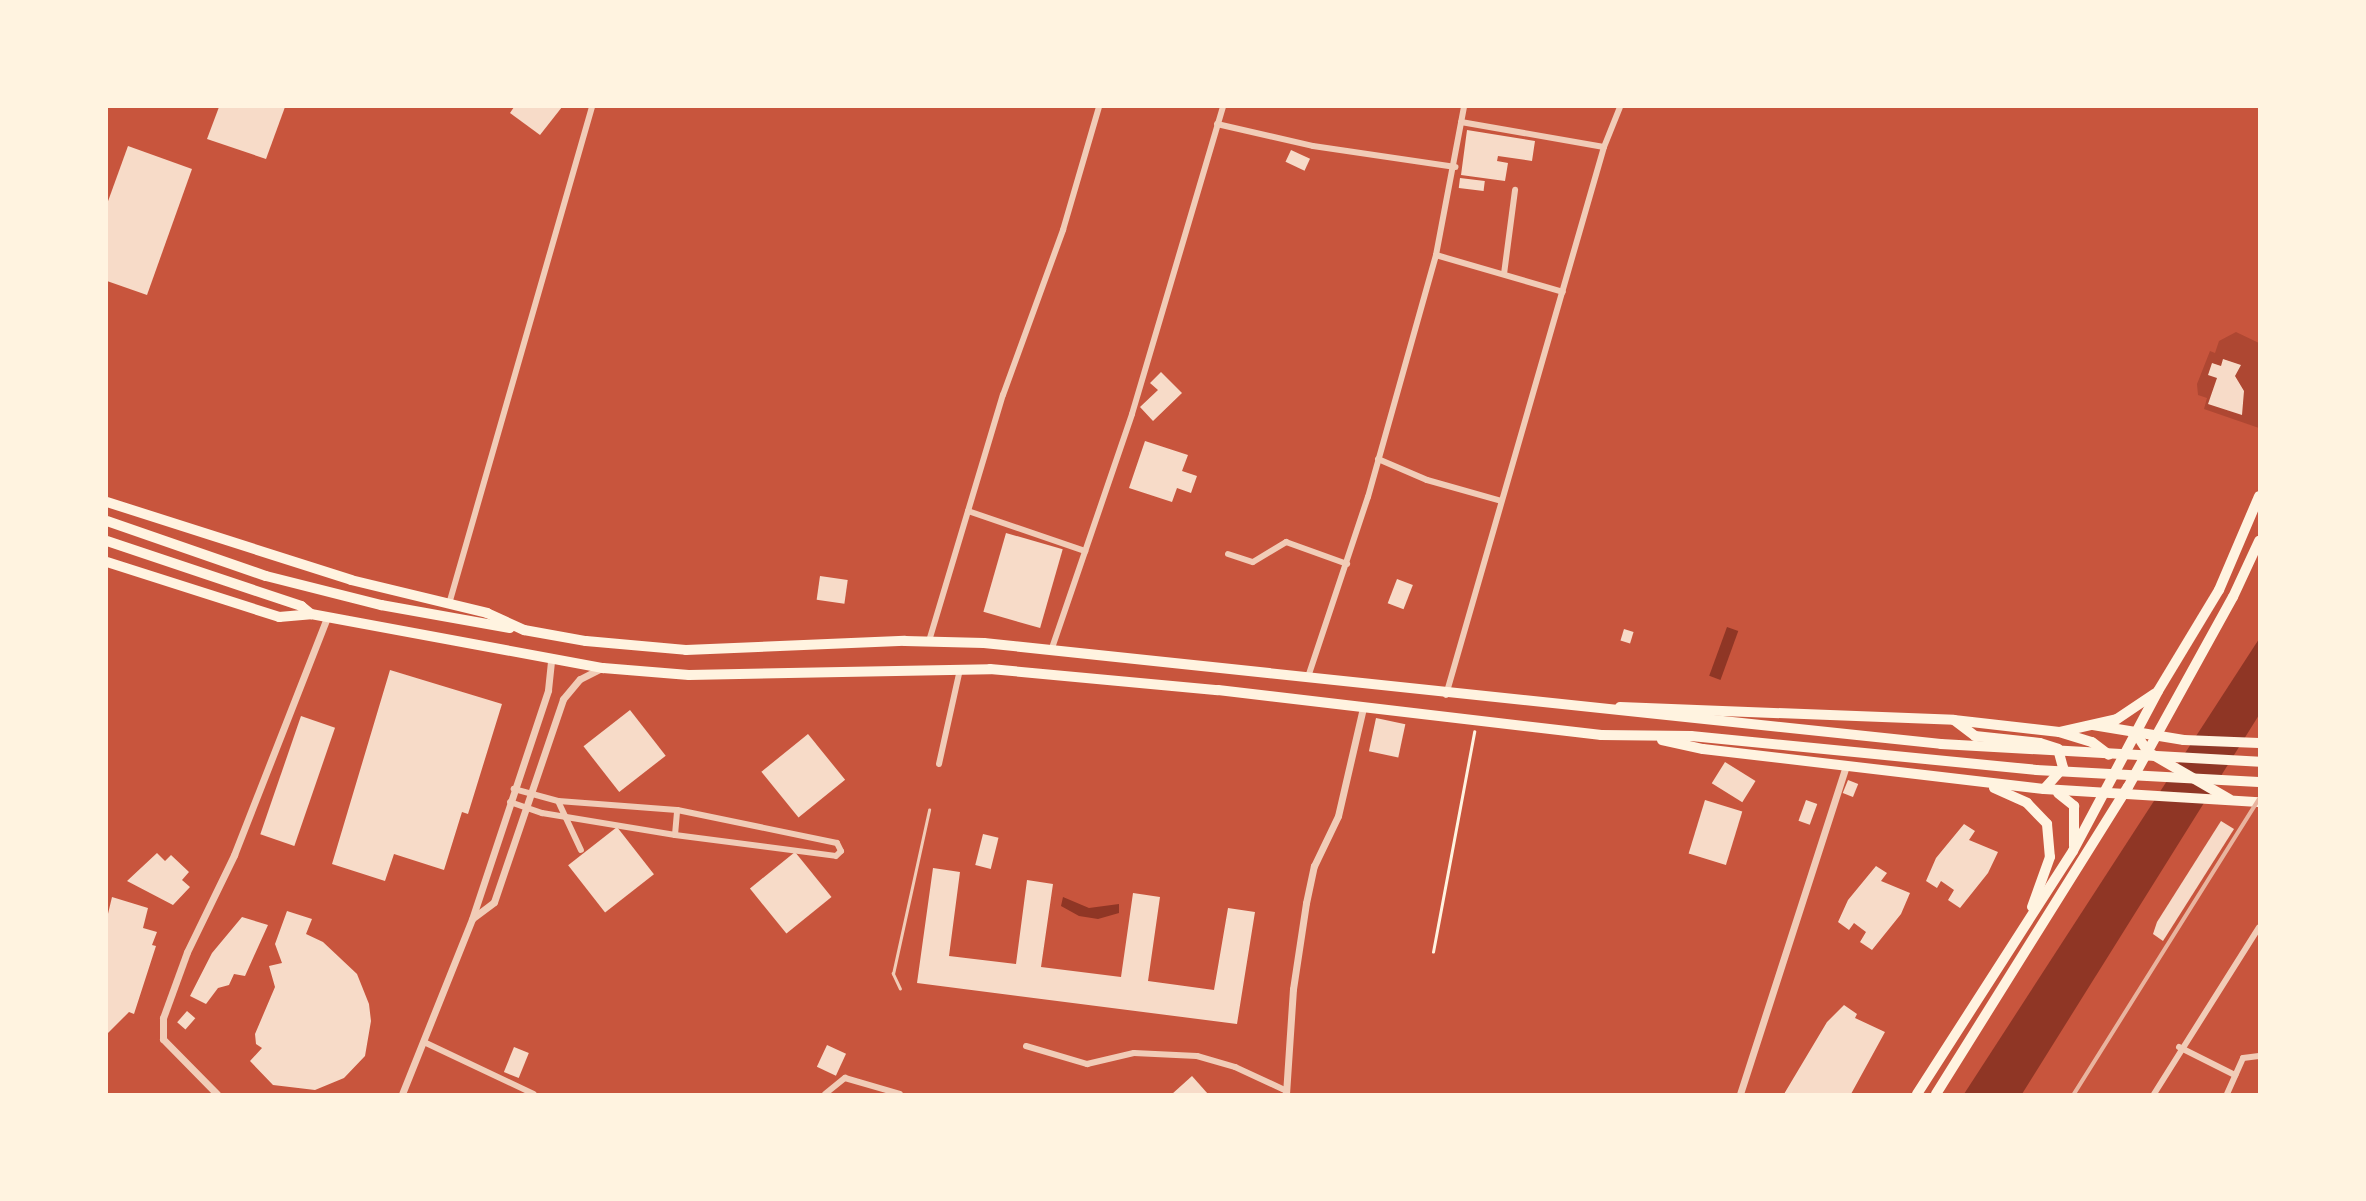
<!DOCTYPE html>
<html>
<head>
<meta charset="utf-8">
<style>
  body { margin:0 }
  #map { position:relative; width:2366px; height:1201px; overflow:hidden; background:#c8553d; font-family:"Exo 2",sans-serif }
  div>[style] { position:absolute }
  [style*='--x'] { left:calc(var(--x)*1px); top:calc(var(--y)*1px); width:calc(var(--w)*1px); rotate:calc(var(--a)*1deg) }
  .green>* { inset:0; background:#ae4732 }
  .water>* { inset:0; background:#8f3625; transform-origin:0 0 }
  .building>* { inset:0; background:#f7dbc8; transform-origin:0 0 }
  .path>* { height:2.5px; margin:-1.25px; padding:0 1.25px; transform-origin:1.25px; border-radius:1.25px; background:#fff3e0 }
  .service>* { height:2.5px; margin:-1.25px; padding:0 1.25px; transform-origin:1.25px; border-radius:1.25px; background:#f1ccb7 }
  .minor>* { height:6px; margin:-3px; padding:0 3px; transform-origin:3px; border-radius:3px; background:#f1ccb7 }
  .tertiary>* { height:7px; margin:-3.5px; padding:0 3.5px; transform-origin:3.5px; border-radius:3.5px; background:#f1ccb7 }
  .primary>* { height:10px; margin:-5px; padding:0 5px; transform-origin:5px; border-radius:5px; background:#fff3e0 }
  .rail>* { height:3.5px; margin:-1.75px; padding:0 1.75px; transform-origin:1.75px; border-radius:1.75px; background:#e9b49f }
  span { translate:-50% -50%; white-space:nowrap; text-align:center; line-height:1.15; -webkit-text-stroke:5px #fff3e0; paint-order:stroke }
  .frame { position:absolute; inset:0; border:108px solid #fff3e0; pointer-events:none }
</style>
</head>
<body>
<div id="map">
  <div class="green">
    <div style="clip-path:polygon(2236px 332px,2259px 343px,2259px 428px,2204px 409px,2207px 398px,2198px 395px,2197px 384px,2210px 351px,2215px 353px,2219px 341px)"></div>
  </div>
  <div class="water">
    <div style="left:1727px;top:627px;width:12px;height:52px;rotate:20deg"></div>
    <div style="clip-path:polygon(2259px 639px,2259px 715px,2022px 1094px,1964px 1094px)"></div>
    <div style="clip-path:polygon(1063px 897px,1089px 908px,1119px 904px,1119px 913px,1098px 919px,1079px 916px,1061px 906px)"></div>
  </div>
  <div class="building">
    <div style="clip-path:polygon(219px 107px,285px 107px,266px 159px,207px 139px)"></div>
    <div style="clip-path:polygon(514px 107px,562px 107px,540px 135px,510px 113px)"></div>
    <div style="clip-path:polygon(1467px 130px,1535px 141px,1532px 161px,1498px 156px,1497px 161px,1508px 163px,1505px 181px,1461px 175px)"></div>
    <div style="clip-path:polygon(128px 146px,192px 169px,147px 295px,107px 281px,107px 204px)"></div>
    <div style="left:1291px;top:150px;width:21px;height:13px;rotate:25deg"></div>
    <div style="left:1460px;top:178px;width:25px;height:10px;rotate:7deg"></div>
    <div style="clip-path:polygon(2223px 359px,2241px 365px,2235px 376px,2244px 391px,2242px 415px,2208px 404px,2217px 378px,2208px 375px,2212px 363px,2221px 366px)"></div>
    <div style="clip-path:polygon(1161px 372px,1182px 393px,1153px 421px,1140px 407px,1158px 390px,1150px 383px)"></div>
    <div style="clip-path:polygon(1145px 441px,1188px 455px,1182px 471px,1197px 476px,1191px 493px,1177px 488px,1172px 502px,1129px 488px)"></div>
    <div style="left:1006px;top:533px;width:59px;height:82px;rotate:16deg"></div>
    <div style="left:820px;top:576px;width:28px;height:24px;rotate:8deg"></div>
    <div style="left:1397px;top:579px;width:17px;height:26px;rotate:21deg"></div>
    <div style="left:1624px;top:629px;width:10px;height:12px;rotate:17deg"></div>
    <div style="clip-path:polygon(390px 670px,502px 704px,468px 814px,462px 812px,444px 870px,394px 854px,385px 881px,332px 864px)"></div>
    <div style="left:630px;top:710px;width:58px;height:59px;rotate:52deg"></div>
    <div style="left:301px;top:716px;width:36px;height:125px;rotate:19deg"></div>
    <div style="left:1376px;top:718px;width:30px;height:34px;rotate:12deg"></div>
    <div style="left:808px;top:734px;width:59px;height:60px;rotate:51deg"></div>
    <div style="left:1725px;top:762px;width:36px;height:25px;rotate:32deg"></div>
    <div style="left:1848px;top:780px;width:11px;height:14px;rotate:22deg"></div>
    <div style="left:1705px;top:800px;width:39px;height:56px;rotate:17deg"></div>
    <div style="left:1806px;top:800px;width:12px;height:22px;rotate:20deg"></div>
    <div style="clip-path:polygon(2221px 821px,2234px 829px,2163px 941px,2153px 934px,2157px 922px)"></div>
    <div style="clip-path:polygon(1964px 824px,1975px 831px,1969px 840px,1998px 852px,1988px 873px,1960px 908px,1948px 900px,1954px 890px,1941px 881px,1937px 888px,1926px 881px,1936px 858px)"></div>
    <div style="left:617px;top:827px;width:60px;height:62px;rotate:52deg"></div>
    <div style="left:983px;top:834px;width:16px;height:32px;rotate:14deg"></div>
    <div style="left:795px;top:852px;width:58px;height:58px;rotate:51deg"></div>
    <div style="clip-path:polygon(157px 853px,165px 861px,171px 855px,189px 872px,182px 880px,190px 887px,173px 905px,127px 881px)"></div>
    <div style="clip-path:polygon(1876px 866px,1887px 873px,1881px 881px,1910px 893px,1901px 914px,1872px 950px,1860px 942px,1866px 932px,1854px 923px,1849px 930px,1838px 922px,1848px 900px)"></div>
    <div style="clip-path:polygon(933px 868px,960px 872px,949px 956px,1016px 964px,1027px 880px,1053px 884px,1041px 967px,1121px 977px,1133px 893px,1160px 897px,1148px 981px,1214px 990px,1228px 908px,1255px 912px,1237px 1024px,917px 983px)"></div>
    <div style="clip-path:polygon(112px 897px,148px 908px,143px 928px,157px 932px,152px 945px,156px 946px,134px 1014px,129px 1012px,107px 1034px,107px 918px)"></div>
    <div style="clip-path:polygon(287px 911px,312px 919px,306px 934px,323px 942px,357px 974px,369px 1004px,371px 1021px,365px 1056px,344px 1078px,315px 1090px,273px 1085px,250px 1061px,262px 1048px,256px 1044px,255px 1034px,275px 987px,269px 966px,282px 963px,275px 944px)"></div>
    <div style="clip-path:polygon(242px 917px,268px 925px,245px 976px,234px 974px,229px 985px,218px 988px,206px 1004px,190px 996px,212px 953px)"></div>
    <div style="clip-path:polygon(1844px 1005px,1857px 1014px,1855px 1018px,1885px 1032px,1851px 1094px,1784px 1094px,1827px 1022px)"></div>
    <div style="left:187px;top:1011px;width:11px;height:15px;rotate:41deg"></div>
    <div style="left:827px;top:1045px;width:21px;height:24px;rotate:25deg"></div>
    <div style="left:514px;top:1047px;width:16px;height:27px;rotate:22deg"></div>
    <div style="clip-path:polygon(1192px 1076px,1208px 1094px,1172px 1094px)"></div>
  </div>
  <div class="path">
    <div style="--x:1433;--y:952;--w:224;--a:-79.4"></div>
  </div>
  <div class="service">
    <div style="--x:900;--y:989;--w:17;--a:-115"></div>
    <div style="--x:893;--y:974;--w:168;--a:-77.6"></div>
  </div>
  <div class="minor">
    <div style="--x:1461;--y:122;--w:145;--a:9.9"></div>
    <div style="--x:1217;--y:124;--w:98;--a:12.9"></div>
    <div style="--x:1313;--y:146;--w:144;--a:8.4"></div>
    <div style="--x:1436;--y:255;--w:132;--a:16.2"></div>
    <div style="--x:1504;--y:274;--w:85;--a:-82.5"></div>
    <div style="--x:1378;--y:459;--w:53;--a:23.2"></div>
    <div style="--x:1427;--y:480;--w:77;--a:15.8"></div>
    <div style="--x:968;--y:511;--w:124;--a:18.9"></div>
    <div style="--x:1228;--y:554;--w:26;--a:18"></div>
    <div style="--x:1253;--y:562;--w:39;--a:-31"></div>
    <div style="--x:1286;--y:542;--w:65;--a:19.8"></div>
    <div style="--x:449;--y:604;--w:517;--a:-73.95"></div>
    <div style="--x:929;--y:641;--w:257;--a:-73.3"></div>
    <div style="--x:1003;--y:395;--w:176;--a:-70"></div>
    <div style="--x:1063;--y:230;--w:128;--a:-73.7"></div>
    <div style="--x:1052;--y:648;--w:247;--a:-71.1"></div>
    <div style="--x:1132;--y:414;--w:320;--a:-73.5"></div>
    <div style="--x:1308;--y:677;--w:190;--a:-71.6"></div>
    <div style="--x:1368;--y:497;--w:251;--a:-74.3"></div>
    <div style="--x:1436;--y:255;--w:151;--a:-79.3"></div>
    <div style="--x:1446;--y:695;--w:570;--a:-73.92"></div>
    <div style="--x:1604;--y:147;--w:43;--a:-68.2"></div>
    <div style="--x:939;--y:764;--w:97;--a:-77.5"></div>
    <div style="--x:558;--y:801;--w:54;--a:64.9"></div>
    <div style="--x:510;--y:802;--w:34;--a:19"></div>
    <div style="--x:542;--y:813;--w:135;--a:9.4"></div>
    <div style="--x:675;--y:835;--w:162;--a:7.4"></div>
    <div style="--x:836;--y:856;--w:7;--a:-45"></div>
    <div style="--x:841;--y:851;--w:9;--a:-117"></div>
    <div style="--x:837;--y:843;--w:163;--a:-168.3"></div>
    <div style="--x:677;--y:810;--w:119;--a:-175.7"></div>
    <div style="--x:558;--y:801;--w:46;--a:-164.7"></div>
    <div style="--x:675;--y:835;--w:25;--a:-85"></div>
    <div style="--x:426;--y:1043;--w:119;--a:25.3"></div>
    <div style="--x:1026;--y:1046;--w:64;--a:16.4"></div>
    <div style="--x:1087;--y:1064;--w:48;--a:-13.2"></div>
    <div style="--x:1134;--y:1053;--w:63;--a:2.7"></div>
    <div style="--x:1197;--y:1056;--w:40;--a:16"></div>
    <div style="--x:1235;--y:1067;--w:57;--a:24.8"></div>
    <div style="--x:2179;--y:1047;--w:63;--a:26.6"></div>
    <div style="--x:825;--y:1094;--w:26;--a:-39"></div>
    <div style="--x:845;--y:1078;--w:57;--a:16.2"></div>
    <div style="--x:2154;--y:1094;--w:197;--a:-57.8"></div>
    <div style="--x:2227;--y:1094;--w:39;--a:-66"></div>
    <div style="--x:2243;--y:1058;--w:16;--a:-7"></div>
  </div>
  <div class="tertiary">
    <div style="--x:473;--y:918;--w:26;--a:-37"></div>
    <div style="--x:494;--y:902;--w:214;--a:-71.2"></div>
    <div style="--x:563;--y:699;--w:26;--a:-50"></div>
    <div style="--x:580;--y:679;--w:25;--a:-27"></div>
    <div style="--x:217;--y:1094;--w:77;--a:-134.5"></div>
    <div style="--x:163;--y:1039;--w:21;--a:-90"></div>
    <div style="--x:163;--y:1018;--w:70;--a:-70"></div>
    <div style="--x:187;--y:952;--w:108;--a:-64.1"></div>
    <div style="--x:234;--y:855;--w:255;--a:-68.6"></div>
    <div style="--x:402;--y:1094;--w:188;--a:-68.2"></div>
    <div style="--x:472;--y:919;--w:241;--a:-71.6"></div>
    <div style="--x:548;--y:690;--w:31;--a:-84"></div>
    <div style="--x:1286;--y:1094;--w:105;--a:-86.2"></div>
    <div style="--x:1293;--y:989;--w:87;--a:-81.4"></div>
    <div style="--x:1306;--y:903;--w:38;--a:-78"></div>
    <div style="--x:1314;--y:866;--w:55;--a:-64.4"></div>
    <div style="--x:1338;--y:816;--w:111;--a:-77"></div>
    <div style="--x:1740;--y:1094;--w:345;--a:-72.1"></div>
  </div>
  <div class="primary">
    <div style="--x:107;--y:502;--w:256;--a:17.7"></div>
    <div style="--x:351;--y:580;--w:140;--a:13.6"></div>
    <div style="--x:487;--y:613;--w:41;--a:24.7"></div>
    <div style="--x:524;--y:630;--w:63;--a:10.1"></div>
    <div style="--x:586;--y:641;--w:100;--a:5.1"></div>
    <div style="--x:686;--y:650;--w:219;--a:-2.4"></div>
    <div style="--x:905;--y:641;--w:79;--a:1.5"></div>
    <div style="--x:984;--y:643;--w:962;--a:6.02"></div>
    <div style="--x:1941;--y:744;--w:319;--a:3.2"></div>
    <div style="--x:107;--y:521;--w:168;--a:19.1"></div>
    <div style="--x:266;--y:576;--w:119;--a:14.2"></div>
    <div style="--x:381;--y:605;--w:131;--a:10.1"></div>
    <div style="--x:107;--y:541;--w:205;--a:18.5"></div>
    <div style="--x:301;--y:606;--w:13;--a:39"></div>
    <div style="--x:107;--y:562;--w:181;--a:17.7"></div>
    <div style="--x:279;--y:617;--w:32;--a:-5"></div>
    <div style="--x:311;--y:614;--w:297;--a:10.5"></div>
    <div style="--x:603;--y:668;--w:86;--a:4.7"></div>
    <div style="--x:689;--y:675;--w:301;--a:-1.1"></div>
    <div style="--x:990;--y:669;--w:229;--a:5.3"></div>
    <div style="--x:1218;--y:690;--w:386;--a:6.7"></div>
    <div style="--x:1601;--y:735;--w:90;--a:0.6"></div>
    <div style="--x:1691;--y:736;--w:347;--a:5.6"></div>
    <div style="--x:2036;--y:770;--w:223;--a:3.1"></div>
    <div style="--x:1620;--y:707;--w:334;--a:2.2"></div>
    <div style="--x:1954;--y:720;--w:106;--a:6.5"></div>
    <div style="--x:2059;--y:732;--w:34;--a:17"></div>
    <div style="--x:2092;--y:742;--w:21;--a:37"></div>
    <div style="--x:1954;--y:720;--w:26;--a:37"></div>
    <div style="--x:1975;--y:736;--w:65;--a:6.1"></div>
    <div style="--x:2040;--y:743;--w:19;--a:18"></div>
    <div style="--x:2058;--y:749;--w:20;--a:75"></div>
    <div style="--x:2063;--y:768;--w:28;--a:132"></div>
    <div style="--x:2093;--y:725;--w:92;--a:9.4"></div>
    <div style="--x:2184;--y:740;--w:75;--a:2.3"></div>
    <div style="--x:2060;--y:732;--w:58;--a:-12.8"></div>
    <div style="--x:2117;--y:719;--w:45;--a:-34"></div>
    <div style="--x:2135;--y:732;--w:24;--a:57"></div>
    <div style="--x:2148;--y:752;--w:94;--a:30.1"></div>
    <div style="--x:1662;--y:740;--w:42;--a:12.4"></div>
    <div style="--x:1703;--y:749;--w:343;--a:6.7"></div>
    <div style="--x:2044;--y:789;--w:215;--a:3.5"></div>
    <div style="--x:1994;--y:788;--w:36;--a:24"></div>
    <div style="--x:2027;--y:803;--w:29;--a:46"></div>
    <div style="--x:2047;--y:824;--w:33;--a:85"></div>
    <div style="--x:2050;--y:857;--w:53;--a:109.8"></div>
    <div style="--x:2058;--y:793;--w:21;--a:39"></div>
    <div style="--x:2074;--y:806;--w:40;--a:90"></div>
    <div style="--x:1917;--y:1094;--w:289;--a:-57.3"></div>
    <div style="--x:2073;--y:851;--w:181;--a:-62"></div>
    <div style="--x:2158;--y:691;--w:118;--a:-58.9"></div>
    <div style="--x:2219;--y:590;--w:102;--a:-66.9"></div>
    <div style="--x:1936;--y:1094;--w:362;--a:-58"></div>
    <div style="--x:2128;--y:787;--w:217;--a:-61.1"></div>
    <div style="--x:2233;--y:597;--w:62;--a:-65.1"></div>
  </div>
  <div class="rail">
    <div style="--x:2074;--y:1094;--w:348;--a:-57.9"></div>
  </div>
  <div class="frame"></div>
</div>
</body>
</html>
